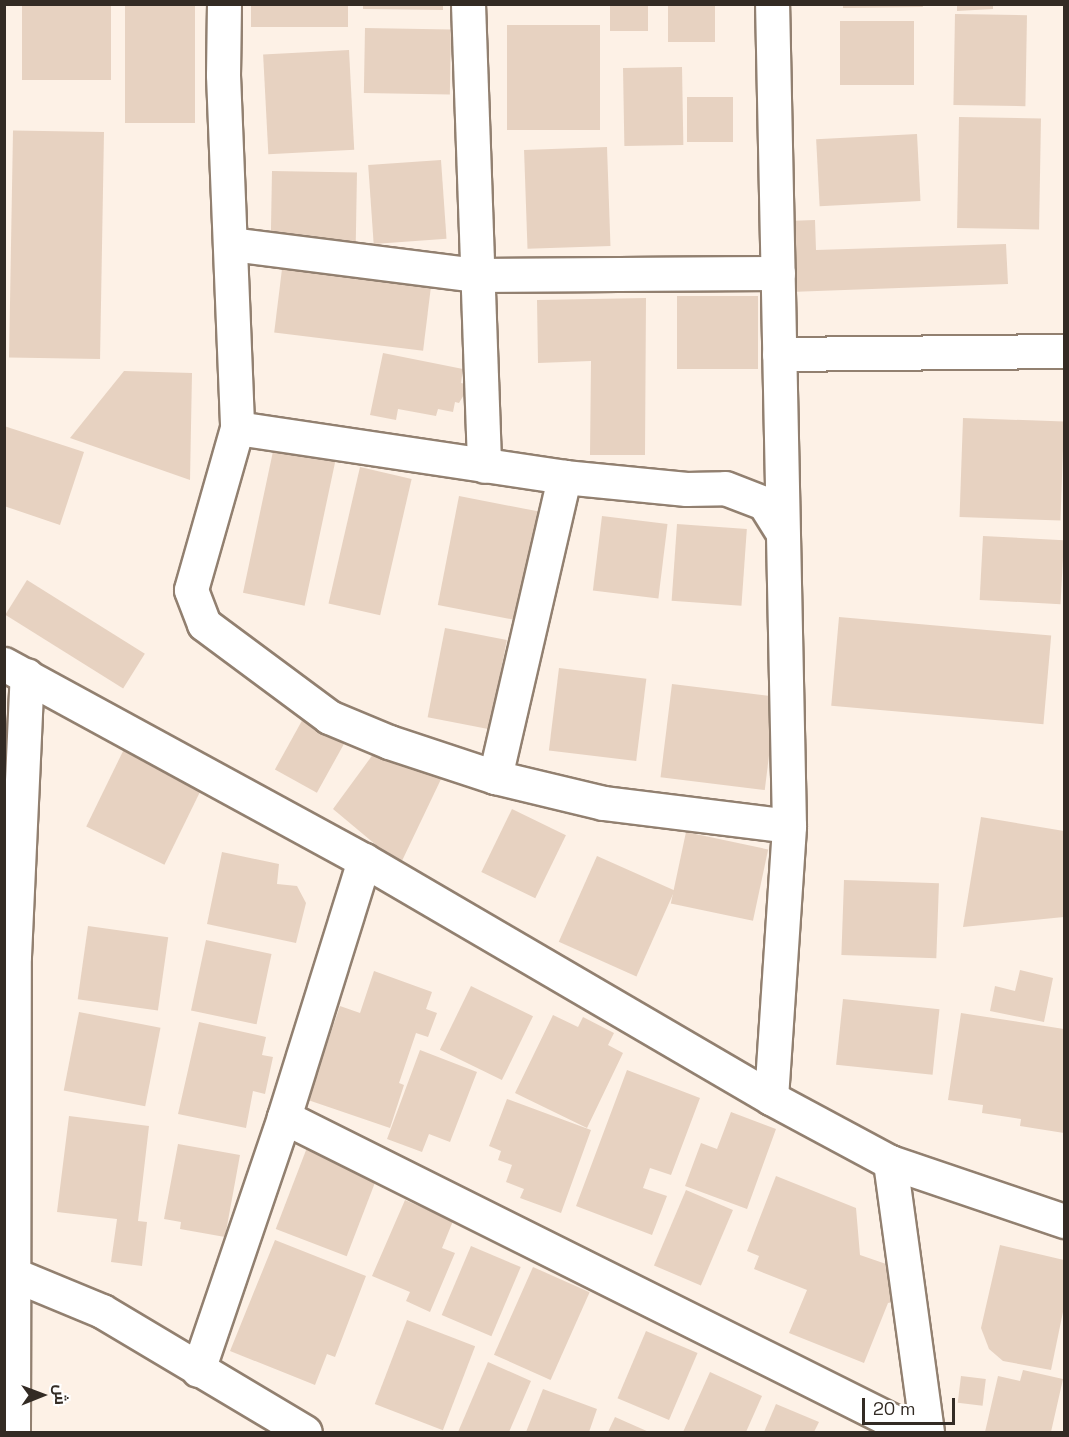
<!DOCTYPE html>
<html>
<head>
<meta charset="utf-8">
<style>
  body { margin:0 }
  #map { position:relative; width:1069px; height:1437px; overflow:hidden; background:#fdf1e6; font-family:"Space Grotesk",Cairo,sans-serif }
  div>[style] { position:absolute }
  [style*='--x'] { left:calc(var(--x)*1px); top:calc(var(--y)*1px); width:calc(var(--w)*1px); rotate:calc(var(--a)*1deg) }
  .building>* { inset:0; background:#e7d2c1; transform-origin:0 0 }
  .roads { filter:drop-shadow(2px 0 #928070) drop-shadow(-2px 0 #928070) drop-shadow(0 2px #928070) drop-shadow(0 -2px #928070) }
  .minor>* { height:33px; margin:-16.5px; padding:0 16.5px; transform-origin:16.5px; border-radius:16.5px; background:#fff }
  span { translate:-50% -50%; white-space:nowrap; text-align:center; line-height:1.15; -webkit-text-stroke:4.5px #fff; paint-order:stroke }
  .frame { position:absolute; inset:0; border:6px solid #332b24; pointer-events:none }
  .north { position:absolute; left:12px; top:1365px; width:60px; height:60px; -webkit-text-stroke:4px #fff; paint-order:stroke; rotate:89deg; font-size:16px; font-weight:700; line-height:24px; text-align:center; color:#332b24 }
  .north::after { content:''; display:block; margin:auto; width:21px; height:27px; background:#332b24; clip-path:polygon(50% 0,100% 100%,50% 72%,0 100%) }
  .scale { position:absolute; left:862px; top:1398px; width:93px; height:27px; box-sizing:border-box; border:3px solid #332b24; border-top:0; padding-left:8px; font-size:18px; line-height:21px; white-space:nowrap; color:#332b24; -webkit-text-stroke:4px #fff; paint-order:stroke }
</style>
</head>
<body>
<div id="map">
  <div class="building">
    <div style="left:22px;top:4px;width:89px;height:76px"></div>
    <div style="left:125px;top:4px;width:70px;height:119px"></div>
    <div style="left:251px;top:4px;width:97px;height:23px"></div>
    <div style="left:610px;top:4px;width:38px;height:27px"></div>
    <div style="left:668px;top:4px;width:47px;height:38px"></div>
    <div style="clip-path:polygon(843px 4px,922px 4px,923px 7px,843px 8px)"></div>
    <div style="clip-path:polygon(957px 4px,993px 4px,993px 9px,957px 11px)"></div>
    <div style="clip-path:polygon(363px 5px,443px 5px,443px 10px,363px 9px)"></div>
    <div style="left:955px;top:14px;width:72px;height:91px;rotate:1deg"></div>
    <div style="left:840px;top:21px;width:74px;height:64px"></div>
    <div style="left:507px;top:25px;width:93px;height:105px"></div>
    <div style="left:365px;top:28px;width:86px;height:65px;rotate:1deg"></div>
    <div style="left:349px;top:50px;width:100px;height:86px;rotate:87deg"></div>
    <div style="left:682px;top:67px;width:78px;height:59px;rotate:89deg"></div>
    <div style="left:687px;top:97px;width:46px;height:45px"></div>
    <div style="left:959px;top:117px;width:82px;height:111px;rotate:1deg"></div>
    <div style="left:104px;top:132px;width:227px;height:91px;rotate:91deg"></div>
    <div style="left:917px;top:134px;width:67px;height:101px;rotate:87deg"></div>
    <div style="left:607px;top:147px;width:99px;height:83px;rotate:88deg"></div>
    <div style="left:441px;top:160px;width:79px;height:73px;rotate:86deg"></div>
    <div style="left:272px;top:171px;width:85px;height:69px;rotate:1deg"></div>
    <div style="clip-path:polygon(815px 220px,816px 250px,1006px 244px,1008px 284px,790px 292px,787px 221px)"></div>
    <div style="left:282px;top:269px;width:150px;height:64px;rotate:7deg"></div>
    <div style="left:758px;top:296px;width:73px;height:81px;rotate:90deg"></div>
    <div style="clip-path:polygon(646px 298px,645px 455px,590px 455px,591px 361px,538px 363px,537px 300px)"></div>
    <div style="clip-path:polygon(383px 353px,463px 369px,461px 383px,466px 384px,465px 393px,459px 403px,455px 402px,453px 412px,438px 409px,436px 416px,398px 409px,396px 420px,370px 415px)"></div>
    <div style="clip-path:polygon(124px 371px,192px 373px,190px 480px,70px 438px)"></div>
    <div style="left:963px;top:418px;width:101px;height:99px;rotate:2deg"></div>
    <div style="clip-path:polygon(4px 426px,84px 452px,60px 525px,4px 506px)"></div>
    <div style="left:275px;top:442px;width:63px;height:154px;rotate:12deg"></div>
    <div style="left:360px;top:467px;width:53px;height:140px;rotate:13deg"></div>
    <div style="left:459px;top:496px;width:83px;height:111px;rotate:11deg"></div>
    <div style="left:602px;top:516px;width:66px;height:75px;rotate:7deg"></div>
    <div style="left:677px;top:524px;width:70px;height:77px;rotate:4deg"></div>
    <div style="left:983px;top:536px;width:81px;height:64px;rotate:3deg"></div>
    <div style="left:27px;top:580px;width:139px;height:41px;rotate:32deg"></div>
    <div style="left:839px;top:617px;width:213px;height:89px;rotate:5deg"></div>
    <div style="left:445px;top:628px;width:63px;height:91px;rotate:11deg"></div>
    <div style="left:559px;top:668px;width:88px;height:83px;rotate:7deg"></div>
    <div style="left:672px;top:684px;width:105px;height:94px;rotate:7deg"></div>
    <div style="left:304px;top:717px;width:48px;height:60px;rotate:29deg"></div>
    <div style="left:127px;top:743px;width:87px;height:93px;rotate:26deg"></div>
    <div style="clip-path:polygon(374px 753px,443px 775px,400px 865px,333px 809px)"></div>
    <div style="left:512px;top:809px;width:60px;height:70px;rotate:26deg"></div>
    <div style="clip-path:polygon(981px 817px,1064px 831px,1064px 917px,963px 927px)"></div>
    <div style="left:686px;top:832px;width:84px;height:73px;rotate:12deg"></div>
    <div style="clip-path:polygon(222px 852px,279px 864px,277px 884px,297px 886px,306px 903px,296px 943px,207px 924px)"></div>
    <div style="left:597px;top:856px;width:85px;height:94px;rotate:24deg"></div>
    <div style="left:844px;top:880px;width:95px;height:75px;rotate:2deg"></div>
    <div style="left:88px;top:926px;width:81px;height:74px;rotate:8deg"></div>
    <div style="left:206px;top:940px;width:67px;height:72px;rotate:12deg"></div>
    <div style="clip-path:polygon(1020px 970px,1053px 978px,1044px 1022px,990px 1011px,995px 986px,1015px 991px)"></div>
    <div style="clip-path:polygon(374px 971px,432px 992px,426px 1009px,437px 1013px,428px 1037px,416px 1033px,399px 1083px,404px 1085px,390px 1128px,308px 1100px,340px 1006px,360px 1013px)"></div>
    <div style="left:471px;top:986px;width:69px;height:71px;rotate:26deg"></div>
    <div style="left:843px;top:999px;width:97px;height:66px;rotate:6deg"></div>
    <div style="left:79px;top:1012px;width:83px;height:80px;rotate:11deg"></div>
    <div style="clip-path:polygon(961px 1013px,1064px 1029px,1064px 1133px,1020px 1126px,1021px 1119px,982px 1113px,983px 1105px,948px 1100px)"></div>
    <div style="clip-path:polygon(553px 1015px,578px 1027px,583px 1017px,614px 1033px,608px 1045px,623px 1053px,587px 1128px,515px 1093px)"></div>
    <div style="clip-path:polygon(199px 1022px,266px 1037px,262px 1055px,273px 1057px,265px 1094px,253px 1091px,246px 1128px,178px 1114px)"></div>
    <div style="clip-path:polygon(420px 1050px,477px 1072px,450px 1142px,429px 1134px,422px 1152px,387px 1139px)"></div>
    <div style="clip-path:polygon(627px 1070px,700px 1098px,671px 1175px,650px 1168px,643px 1188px,667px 1196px,652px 1235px,576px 1206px)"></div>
    <div style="clip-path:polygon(507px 1099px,591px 1130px,561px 1213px,520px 1198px,524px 1189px,506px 1182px,512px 1165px,498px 1160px,501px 1151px,489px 1146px)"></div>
    <div style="clip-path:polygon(731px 1112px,776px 1129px,747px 1209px,685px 1186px,701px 1143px,717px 1149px)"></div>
    <div style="clip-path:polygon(69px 1116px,149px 1126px,138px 1221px,147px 1222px,142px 1266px,111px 1262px,117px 1219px,57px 1212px)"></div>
    <div style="clip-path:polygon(178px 1144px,240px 1155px,225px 1237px,180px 1229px,181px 1222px,164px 1219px)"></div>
    <div style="left:308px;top:1145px;width:76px;height:90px;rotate:21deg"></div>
    <div style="clip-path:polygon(776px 1176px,856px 1208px,860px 1255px,889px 1265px,893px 1302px,888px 1303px,864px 1363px,789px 1333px,807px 1290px,754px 1269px,759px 1256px,747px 1251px)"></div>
    <div style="left:686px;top:1190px;width:51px;height:82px;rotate:23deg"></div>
    <div style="clip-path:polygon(405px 1200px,453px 1221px,442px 1248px,455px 1253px,430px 1312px,406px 1301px,410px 1292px,372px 1276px)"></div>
    <div style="clip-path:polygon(275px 1240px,366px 1276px,335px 1357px,327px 1354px,315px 1385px,230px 1351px)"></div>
    <div style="clip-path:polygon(1000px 1245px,1064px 1260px,1064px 1307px,1051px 1370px,1003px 1361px,989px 1349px,981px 1328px)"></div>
    <div style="left:471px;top:1246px;width:54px;height:75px;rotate:23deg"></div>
    <div style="left:533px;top:1267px;width:62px;height:96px;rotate:24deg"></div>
    <div style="left:407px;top:1320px;width:73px;height:90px;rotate:21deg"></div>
    <div style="left:646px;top:1331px;width:56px;height:73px;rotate:23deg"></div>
    <div style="clip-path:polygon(488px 1362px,531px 1381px,509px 1432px,458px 1432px)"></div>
    <div style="clip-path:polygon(1023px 1370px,1063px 1379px,1051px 1432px,985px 1432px,998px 1376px,1020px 1381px)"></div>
    <div style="clip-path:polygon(710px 1372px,762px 1396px,746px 1432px,683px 1432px)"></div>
    <div style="left:961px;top:1376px;width:25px;height:27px;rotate:7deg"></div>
    <div style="clip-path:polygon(543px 1389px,597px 1409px,589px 1432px,526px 1432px)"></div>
    <div style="clip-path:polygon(776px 1404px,819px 1422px,814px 1432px,764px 1432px)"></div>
    <div style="clip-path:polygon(615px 1417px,649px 1432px,608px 1432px)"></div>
  </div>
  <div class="roads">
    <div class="minor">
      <div style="--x:224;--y:4;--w:71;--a:90.8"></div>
      <div style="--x:223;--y:75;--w:353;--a:87.7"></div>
      <div style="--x:237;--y:428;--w:168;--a:105.9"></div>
      <div style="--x:191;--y:590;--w:36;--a:69"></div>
      <div style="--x:204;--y:624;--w:156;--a:36.6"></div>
      <div style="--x:329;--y:717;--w:65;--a:22.6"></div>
      <div style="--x:389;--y:742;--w:112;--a:18.3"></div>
      <div style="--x:495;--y:777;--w:111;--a:13.5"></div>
      <div style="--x:603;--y:803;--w:187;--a:7"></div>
      <div style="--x:468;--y:4;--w:462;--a:88"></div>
      <div style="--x:231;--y:244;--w:248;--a:7.2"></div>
      <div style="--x:477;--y:275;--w:301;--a:-0.4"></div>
      <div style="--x:779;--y:354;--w:285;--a:-0.6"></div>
      <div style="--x:237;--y:428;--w:331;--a:8.5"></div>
      <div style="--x:564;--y:477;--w:123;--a:5.6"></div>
      <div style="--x:686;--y:489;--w:39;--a:-1"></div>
      <div style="--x:725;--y:488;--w:42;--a:21"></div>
      <div style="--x:764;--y:503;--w:34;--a:58"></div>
      <div style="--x:4;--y:664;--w:410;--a:28.6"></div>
      <div style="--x:364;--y:860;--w:471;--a:30.3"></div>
      <div style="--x:771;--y:1098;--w:135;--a:28.3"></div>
      <div style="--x:890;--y:1162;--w:184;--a:18.7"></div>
      <div style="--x:495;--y:777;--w:308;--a:-77"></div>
      <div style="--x:771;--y:1098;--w:273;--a:-86.2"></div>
      <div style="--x:789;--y:826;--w:822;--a:-91.18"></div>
      <div style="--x:284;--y:1117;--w:705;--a:26.53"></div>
      <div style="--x:890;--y:1162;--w:273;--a:82.2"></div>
      <div style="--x:15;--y:1275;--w:94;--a:22.5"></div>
      <div style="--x:102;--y:1311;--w:236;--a:30.8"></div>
      <div style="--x:198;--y:1370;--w:267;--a:-71.2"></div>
      <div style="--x:284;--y:1117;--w:269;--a:-72.7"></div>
      <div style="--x:13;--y:1432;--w:476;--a:-89.9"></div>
      <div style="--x:14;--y:956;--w:281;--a:-87.4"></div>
    </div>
  </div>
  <div class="frame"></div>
  <div class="north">ش</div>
  <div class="scale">20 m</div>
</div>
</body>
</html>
